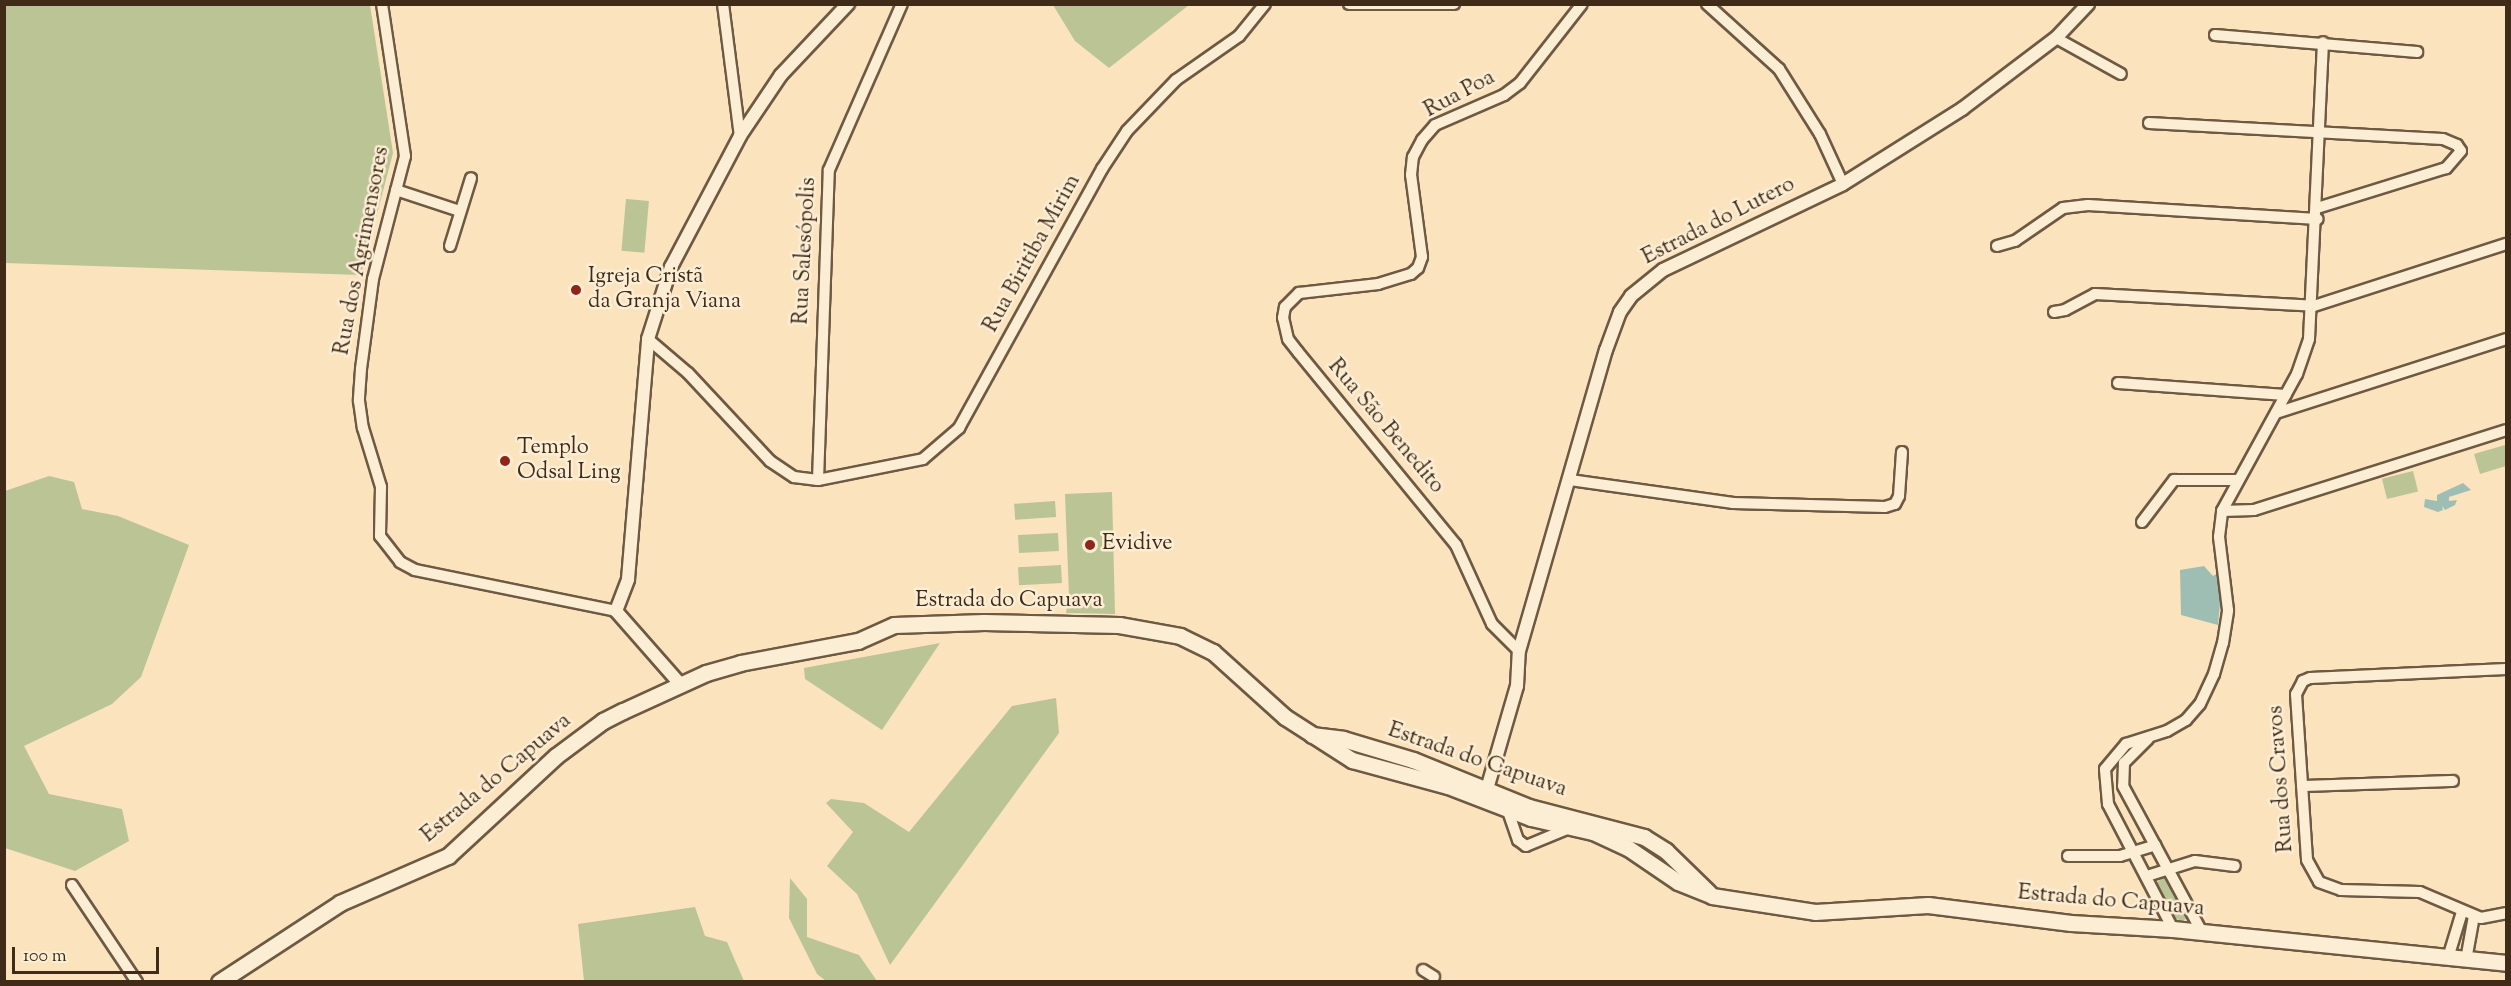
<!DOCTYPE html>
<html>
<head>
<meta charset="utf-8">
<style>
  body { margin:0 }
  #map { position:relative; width:2511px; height:986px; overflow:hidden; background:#fbe3be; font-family:"Sorts Mill Goudy",serif }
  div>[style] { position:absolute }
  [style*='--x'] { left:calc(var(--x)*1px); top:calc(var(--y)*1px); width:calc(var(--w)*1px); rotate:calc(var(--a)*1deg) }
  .green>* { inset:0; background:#bbc494; transform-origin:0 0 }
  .water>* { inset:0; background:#9fbeb3 }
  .roads { filter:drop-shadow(2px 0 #6e5942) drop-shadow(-2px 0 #6e5942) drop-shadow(0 2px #6e5942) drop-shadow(0 -2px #6e5942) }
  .minor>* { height:10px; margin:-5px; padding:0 5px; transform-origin:5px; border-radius:5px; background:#fcedd5 }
  .tertiary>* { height:12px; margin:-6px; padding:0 6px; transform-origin:6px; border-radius:6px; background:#fcedd5 }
  .secondary>* { height:15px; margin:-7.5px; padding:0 7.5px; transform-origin:7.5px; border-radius:7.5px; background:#fcedd5 }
  .dots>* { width:16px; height:16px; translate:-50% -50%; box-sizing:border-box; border:3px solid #fcedd5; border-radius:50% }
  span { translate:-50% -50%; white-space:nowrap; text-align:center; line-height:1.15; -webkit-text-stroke:5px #fcedd5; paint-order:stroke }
  .street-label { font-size:22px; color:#3f2b18 }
  .poi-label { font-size:22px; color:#3f2b18 }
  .left { translate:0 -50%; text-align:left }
  .frame { position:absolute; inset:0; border:6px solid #3f2b18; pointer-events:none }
  .scale { position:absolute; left:12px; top:947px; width:147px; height:27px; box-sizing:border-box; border:3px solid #3f2b18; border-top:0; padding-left:8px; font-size:18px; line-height:21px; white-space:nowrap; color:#3f2b18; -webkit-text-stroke:4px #fcedd5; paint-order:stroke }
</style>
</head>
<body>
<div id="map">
  <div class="green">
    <div style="clip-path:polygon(5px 4px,370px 5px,393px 153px,361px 275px,5px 263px)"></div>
    <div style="clip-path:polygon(1053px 5px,1189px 5px,1109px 68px,1075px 41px)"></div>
    <div style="left:626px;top:199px;width:23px;height:52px;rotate:5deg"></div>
    <div style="clip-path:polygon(2505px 445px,2506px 466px,2480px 474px,2474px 454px)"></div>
    <div style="left:2413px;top:471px;width:21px;height:32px;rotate:76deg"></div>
    <div style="clip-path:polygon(49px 476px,74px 482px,82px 509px,118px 516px,189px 545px,141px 677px,112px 704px,24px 746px,49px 794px,122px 809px,129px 841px,75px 871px,5px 848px,5px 491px)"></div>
    <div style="clip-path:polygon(1112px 492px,1115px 614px,1066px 613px,1069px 596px,1065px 494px)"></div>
    <div style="left:1055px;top:501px;width:16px;height:41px;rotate:86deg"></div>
    <div style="left:1058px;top:533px;width:18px;height:40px;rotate:87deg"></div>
    <div style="left:1061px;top:565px;width:18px;height:43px;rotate:87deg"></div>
    <div style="clip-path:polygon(940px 643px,882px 730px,805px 679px,804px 668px)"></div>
    <div style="clip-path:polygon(1056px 698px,1059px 733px,890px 965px,857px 894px,827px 866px,853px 832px,826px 803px,831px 799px,864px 803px,909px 832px,1012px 706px)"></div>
    <div style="clip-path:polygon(2164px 877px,2188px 917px,2183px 921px,2176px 919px,2156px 883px)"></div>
    <div style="clip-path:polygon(790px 878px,807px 899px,807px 937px,859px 955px,877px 981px,826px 981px,817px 974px,789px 918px)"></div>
    <div style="clip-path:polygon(695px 907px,705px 936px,727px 942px,744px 981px,584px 981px,578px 924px)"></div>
  </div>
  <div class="water">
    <div style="clip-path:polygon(2463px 483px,2471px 490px,2449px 497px,2449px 501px,2457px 500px,2455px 505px,2445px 510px,2442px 506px,2443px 510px,2438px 512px,2424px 507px,2425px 499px,2437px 501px,2437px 495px)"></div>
    <div style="clip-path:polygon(2204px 566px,2213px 576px,2223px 570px,2218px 625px,2181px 615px,2180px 570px)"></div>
  </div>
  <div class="roads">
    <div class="minor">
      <div style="--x:382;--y:4;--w:154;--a:81.4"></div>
      <div style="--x:405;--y:156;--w:127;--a:104.6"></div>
      <div style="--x:373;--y:279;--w:91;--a:97.6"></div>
      <div style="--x:361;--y:369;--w:32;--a:94"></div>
      <div style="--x:359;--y:401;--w:27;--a:82"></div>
      <div style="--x:363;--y:428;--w:62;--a:73"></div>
      <div style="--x:381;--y:487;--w:49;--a:91.2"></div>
      <div style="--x:380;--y:536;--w:33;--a:52"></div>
      <div style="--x:400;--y:562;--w:17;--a:28"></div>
      <div style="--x:415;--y:570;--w:205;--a:11.5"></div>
      <div style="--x:723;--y:4;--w:133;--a:82.7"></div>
      <div style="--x:1349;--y:4;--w:105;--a:0"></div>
      <div style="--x:1707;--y:4;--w:97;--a:42.1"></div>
      <div style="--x:1779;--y:69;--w:77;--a:57.8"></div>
      <div style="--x:1820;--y:134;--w:55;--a:65.3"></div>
      <div style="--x:2215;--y:35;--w:203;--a:4.8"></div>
      <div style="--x:2056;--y:38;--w:74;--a:29"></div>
      <div style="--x:2149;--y:123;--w:294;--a:3.1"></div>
      <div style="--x:2443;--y:139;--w:15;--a:23"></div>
      <div style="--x:2457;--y:145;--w:7;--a:56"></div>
      <div style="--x:2461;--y:151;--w:23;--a:131"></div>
      <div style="--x:2446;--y:168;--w:135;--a:162.8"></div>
      <div style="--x:396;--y:190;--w:67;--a:18.2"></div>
      <div style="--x:450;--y:246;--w:71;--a:-72.8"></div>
      <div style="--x:1997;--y:246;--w:19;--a:-16"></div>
      <div style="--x:2015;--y:241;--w:58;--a:-34.5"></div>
      <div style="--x:2063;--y:208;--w:25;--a:-7"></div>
      <div style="--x:2088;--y:205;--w:230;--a:3.5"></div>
      <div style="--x:2054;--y:312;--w:11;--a:-10"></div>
      <div style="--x:2065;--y:310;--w:34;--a:-28"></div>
      <div style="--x:2095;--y:294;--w:219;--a:3.1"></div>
      <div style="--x:2314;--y:306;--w:202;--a:-17.9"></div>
      <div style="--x:648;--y:339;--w:52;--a:40.4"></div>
      <div style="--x:688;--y:373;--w:120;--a:47"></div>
      <div style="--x:770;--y:461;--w:29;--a:34"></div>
      <div style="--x:794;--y:477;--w:24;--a:7"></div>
      <div style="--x:818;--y:480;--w:107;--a:-11.3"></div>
      <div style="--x:923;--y:459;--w:48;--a:-40.7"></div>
      <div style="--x:959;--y:428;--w:296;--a:-61.1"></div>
      <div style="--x:1102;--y:169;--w:45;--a:-56.7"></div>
      <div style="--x:1127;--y:131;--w:71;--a:-46.1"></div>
      <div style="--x:1176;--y:80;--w:77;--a:-34.9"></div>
      <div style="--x:1239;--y:36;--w:41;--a:-50.9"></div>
      <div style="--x:2118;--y:383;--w:168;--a:4.1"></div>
      <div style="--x:2276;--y:413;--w:242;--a:-17.8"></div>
      <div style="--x:818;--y:480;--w:310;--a:-88"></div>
      <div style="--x:829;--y:170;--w:181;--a:-66.3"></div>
      <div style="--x:1570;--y:480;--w:165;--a:8"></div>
      <div style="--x:1733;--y:503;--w:152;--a:1.5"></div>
      <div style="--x:1885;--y:507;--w:10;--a:-17"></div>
      <div style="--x:1895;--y:504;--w:9;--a:-63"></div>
      <div style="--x:1899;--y:496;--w:44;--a:-86.1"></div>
      <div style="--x:2222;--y:511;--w:32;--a:-2"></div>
      <div style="--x:2254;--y:510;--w:264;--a:-17.6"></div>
      <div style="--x:2142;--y:522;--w:53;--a:-52.7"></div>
      <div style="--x:2174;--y:480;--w:63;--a:0"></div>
      <div style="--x:1519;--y:651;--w:38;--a:-135"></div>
      <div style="--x:1492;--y:624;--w:87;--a:-114.5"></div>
      <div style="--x:1456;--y:545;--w:249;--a:-129.3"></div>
      <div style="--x:1298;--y:352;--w:16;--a:-128"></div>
      <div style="--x:1288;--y:339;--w:22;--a:-103"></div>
      <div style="--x:1283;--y:318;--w:11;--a:-80"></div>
      <div style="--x:1285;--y:307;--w:20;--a:-45"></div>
      <div style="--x:1299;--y:293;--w:80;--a:-6.5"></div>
      <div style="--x:1378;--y:284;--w:34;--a:-17"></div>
      <div style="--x:1411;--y:274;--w:9;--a:-41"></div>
      <div style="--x:1418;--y:268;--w:12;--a:-70"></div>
      <div style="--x:1422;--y:257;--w:83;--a:-97.6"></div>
      <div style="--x:1411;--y:175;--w:18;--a:-84"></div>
      <div style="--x:1413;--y:157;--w:19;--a:-62"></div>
      <div style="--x:1422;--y:140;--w:20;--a:-49"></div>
      <div style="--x:1435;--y:125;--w:75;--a:-23.5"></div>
      <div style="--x:1504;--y:95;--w:20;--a:-37"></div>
      <div style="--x:1520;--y:83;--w:100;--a:-51.9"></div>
      <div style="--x:2506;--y:669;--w:196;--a:177.4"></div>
      <div style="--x:2310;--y:678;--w:8;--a:157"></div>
      <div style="--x:2303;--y:681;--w:15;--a:118"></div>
      <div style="--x:2296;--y:694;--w:166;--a:86.2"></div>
      <div style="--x:2307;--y:860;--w:25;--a:61"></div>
      <div style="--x:2319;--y:882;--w:23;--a:20"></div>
      <div style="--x:2341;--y:890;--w:79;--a:1.5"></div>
      <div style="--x:2420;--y:892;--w:66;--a:23.1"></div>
      <div style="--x:2481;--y:918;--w:25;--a:-11"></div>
      <div style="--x:2148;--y:739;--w:34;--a:135"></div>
      <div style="--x:2124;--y:763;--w:23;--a:92"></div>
      <div style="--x:2123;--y:786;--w:166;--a:61.6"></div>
      <div style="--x:2302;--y:786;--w:151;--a:-1.9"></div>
      <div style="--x:1508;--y:811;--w:31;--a:71"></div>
      <div style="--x:1518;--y:840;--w:10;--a:37"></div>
      <div style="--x:1526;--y:846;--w:50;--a:-22.4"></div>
      <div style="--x:2068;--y:856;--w:52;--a:0"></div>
      <div style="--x:2120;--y:856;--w:37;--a:-17"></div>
      <div style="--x:2147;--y:876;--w:50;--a:-17.4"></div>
      <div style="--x:2195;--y:861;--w:40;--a:7.1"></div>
      <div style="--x:72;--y:885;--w:117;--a:56.2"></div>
      <div style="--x:2173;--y:929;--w:141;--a:-117.5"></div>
      <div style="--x:2108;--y:804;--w:35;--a:-95"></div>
      <div style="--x:2105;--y:769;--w:33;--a:-50"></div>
      <div style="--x:2126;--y:744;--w:43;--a:-17.6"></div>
      <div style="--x:2167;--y:731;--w:22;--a:-30"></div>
      <div style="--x:2186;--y:720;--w:21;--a:-49"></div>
      <div style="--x:2200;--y:704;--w:33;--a:-65"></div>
      <div style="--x:2214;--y:674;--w:32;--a:-74"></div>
      <div style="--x:2223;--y:643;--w:33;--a:-81"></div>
      <div style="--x:2228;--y:610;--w:74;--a:-97"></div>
      <div style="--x:2219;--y:537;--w:26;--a:-83"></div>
      <div style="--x:2222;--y:511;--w:156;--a:-61.3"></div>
      <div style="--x:2297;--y:374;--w:37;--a:-71"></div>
      <div style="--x:2309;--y:339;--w:297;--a:-87.3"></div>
      <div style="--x:2448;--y:958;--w:48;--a:-73.1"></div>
      <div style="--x:2466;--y:960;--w:45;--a:-79.7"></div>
      <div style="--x:1423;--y:970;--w:13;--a:32"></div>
    </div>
    <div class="tertiary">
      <div style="--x:681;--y:685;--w:98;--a:-131.3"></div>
      <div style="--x:616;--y:611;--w:34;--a:-69"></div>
      <div style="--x:628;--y:579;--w:241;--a:-85.2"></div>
      <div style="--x:648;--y:339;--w:76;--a:-72.3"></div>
      <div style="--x:671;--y:267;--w:148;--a:-62.2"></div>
      <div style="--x:740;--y:136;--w:73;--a:-56.1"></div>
      <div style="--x:781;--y:75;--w:98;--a:-46.7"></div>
      <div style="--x:1487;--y:789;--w:107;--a:-73.8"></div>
      <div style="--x:1517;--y:686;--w:35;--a:-87"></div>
      <div style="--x:1519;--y:651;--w:313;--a:-73.9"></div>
      <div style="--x:1606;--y:350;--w:40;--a:-69.8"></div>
      <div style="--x:1620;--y:312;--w:19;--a:-55"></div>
      <div style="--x:1631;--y:296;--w:41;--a:-39.1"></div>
      <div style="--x:1663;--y:270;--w:199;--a:-25.5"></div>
      <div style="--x:1843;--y:184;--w:141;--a:-32.2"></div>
      <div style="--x:1962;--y:109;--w:118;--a:-37.1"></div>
      <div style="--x:2056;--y:38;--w:47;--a:-46.7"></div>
    </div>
    <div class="secondary">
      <div style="--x:1312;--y:735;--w:31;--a:7"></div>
      <div style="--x:1343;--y:739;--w:73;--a:16.7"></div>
      <div style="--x:1413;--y:760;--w:125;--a:22.1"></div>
      <div style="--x:1529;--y:807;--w:119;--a:14.6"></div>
      <div style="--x:1644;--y:837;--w:26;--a:32"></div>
      <div style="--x:1666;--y:851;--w:60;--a:44.3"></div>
      <div style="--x:219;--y:982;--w:145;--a:-33.1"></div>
      <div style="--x:340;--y:903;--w:118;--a:-23.5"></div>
      <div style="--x:448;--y:856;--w:147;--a:-42.8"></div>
      <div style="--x:556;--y:756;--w:59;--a:-36.7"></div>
      <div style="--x:603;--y:721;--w:22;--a:-27"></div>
      <div style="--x:623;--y:711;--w:91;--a:-24.6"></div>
      <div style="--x:706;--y:673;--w:35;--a:-16"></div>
      <div style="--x:740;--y:663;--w:120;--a:-10.6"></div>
      <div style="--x:858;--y:641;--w:39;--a:-24"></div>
      <div style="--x:894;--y:625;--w:90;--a:-1.9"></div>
      <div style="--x:984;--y:622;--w:135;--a:1.3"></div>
      <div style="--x:1119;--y:625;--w:62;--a:10.2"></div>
      <div style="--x:1180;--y:636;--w:37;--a:26"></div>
      <div style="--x:1213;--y:652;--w:97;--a:42.1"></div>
      <div style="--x:1285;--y:717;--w:80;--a:32.7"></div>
      <div style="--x:1352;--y:760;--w:99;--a:15.2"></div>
      <div style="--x:1448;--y:786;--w:89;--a:21.1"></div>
      <div style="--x:1531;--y:818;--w:64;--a:12.7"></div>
      <div style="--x:1593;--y:832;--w:38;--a:25"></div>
      <div style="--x:1628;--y:848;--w:60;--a:34.2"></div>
      <div style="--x:1678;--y:882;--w:37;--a:22"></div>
      <div style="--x:1712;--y:896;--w:104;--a:8.8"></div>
      <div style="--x:1815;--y:912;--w:113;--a:-3.5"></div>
      <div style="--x:1928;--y:905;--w:144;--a:7.2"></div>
      <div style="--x:2071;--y:923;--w:102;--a:3.4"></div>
      <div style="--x:2173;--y:929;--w:335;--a:5.8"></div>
    </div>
  </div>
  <div class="dots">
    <div style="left:576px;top:290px;background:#8f2418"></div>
    <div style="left:505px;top:461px;background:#8f2418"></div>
    <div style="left:1090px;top:545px;background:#8f2418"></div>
  </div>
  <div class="street-label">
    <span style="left:1460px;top:95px;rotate:-28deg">Rua Poa</span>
    <span style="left:1719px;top:222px;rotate:-27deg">Estrada do Lutero</span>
    <span style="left:363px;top:251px;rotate:-79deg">Rua dos Agrimensores</span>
    <span style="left:806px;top:251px;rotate:-87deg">Rua Salesópolis</span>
    <span style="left:1033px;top:254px;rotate:-61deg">Rua Biritiba Mirim</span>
    <span style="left:1385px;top:427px;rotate:50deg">Rua São Benedito</span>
    <span style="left:1009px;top:602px">Estrada do Capuava</span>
    <span style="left:1477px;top:761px;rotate:19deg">Estrada do Capuava</span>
    <span style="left:497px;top:779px;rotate:-40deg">Estrada do Capuava</span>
    <span style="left:2282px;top:779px;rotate:-94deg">Rua dos Cravos</span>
    <span style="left:2111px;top:902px;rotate:5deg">Estrada do Capuava</span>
  </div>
  <div class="poi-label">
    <span class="left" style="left:588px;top:290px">Igreja Cristã<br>da Granja Viana</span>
    <span class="left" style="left:517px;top:461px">Templo<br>Odsal Ling</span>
    <span class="left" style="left:1102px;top:545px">Evidive</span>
  </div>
  <div class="frame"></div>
  <div class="scale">100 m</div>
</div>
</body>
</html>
